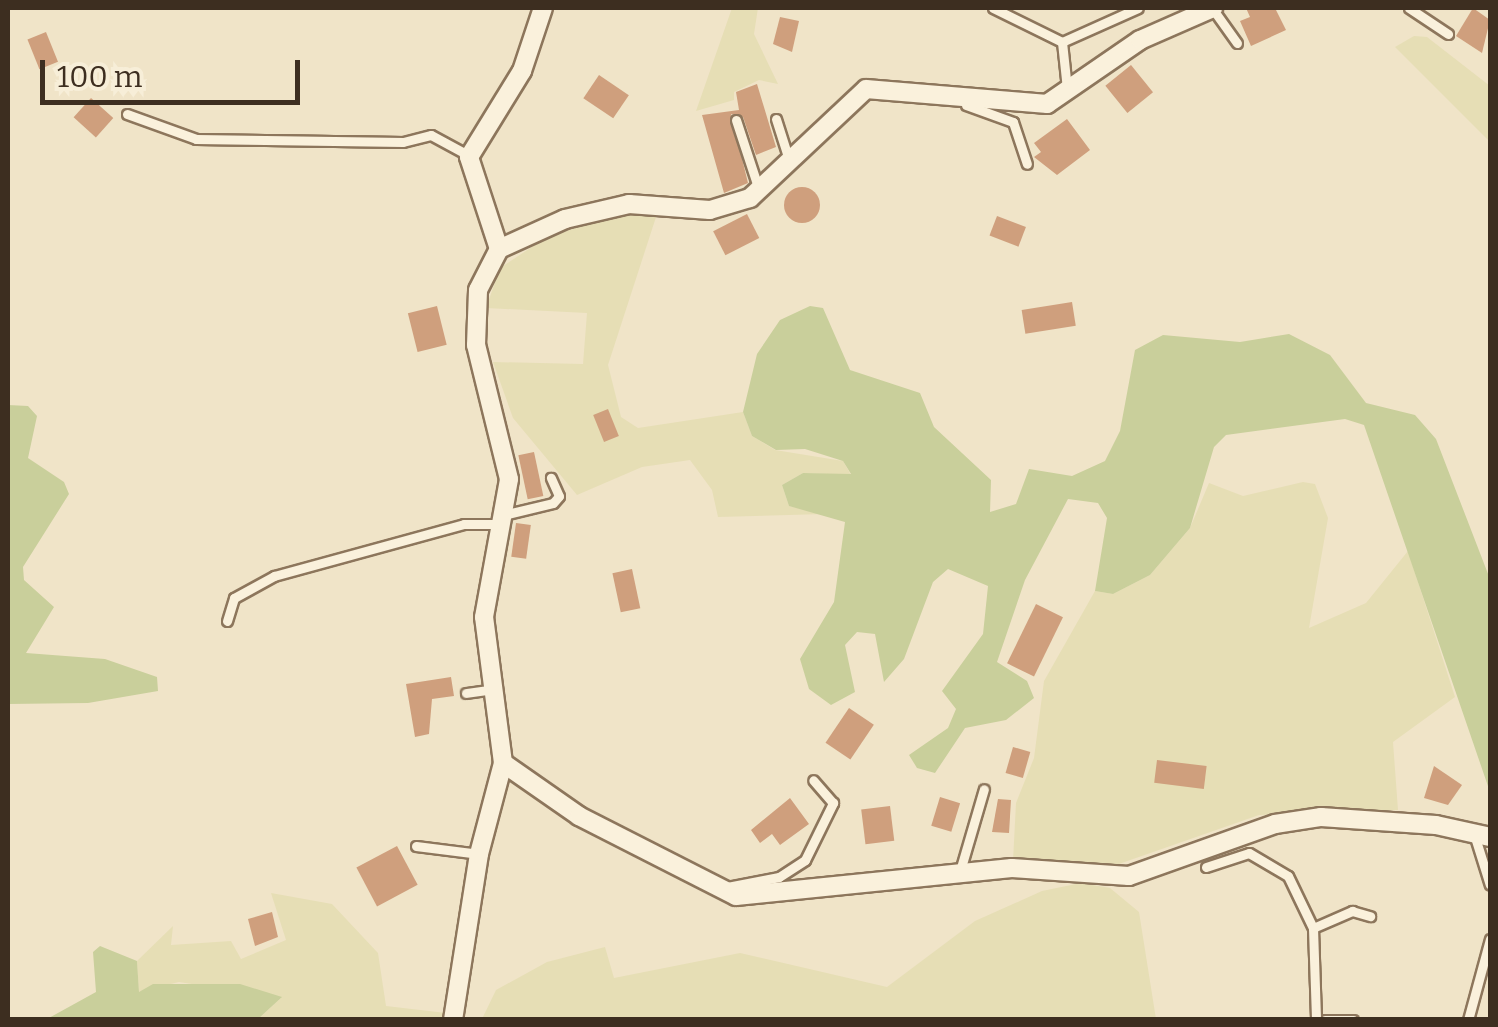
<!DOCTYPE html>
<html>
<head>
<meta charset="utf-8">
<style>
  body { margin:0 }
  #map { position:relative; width:1498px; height:1027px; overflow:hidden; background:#f0e4c8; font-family:Bitter,serif }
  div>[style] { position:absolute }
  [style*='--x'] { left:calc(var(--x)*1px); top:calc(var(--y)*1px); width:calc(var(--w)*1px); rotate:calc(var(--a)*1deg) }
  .farmland>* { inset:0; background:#e6deb5 }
  .green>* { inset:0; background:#c9cf9b }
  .building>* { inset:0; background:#cf9f7d; transform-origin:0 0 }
  .round { border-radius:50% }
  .roads { filter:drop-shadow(2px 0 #8d765c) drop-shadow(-2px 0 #8d765c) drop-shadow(0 2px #8d765c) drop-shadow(0 -2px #8d765c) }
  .service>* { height:9px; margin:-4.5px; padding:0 4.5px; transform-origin:4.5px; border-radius:4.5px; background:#faf1dc }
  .minor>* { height:18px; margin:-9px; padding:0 9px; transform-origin:9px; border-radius:9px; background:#faf1dc }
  span { translate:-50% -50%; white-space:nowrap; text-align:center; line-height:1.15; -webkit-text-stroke:8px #f7eed8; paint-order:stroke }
  .frame { position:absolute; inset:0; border:10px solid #3d2e20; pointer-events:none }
  .scale { position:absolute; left:40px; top:60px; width:260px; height:45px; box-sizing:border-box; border:5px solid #3d2e20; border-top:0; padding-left:12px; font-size:30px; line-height:35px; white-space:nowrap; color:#3d2e20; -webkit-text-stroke:8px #f7eed8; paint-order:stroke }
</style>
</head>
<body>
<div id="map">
  <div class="farmland">
    <div style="clip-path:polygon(732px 8px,758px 8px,754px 34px,778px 84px,759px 80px,734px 92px,734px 100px,696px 111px)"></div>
    <div style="clip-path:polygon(1414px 36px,1427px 37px,1490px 86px,1490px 142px,1395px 47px)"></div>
    <div style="clip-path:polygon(623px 213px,657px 214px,608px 365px,621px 417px,638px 428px,743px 412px,752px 436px,775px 450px,843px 461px,851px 475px,803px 473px,782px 485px,789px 506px,824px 514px,718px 517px,712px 490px,690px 460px,642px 467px,577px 495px,513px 418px,493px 362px,583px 364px,587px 313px,486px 308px,500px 268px,547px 237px)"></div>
    <div style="clip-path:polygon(1303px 482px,1315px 484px,1328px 518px,1309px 628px,1366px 603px,1408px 551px,1455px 697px,1393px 742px,1398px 810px,1259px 815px,1116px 865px,1013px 861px,1016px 803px,1034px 758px,1044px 681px,1095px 591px,1113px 594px,1150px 575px,1190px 528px,1209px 483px,1243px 496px)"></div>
    <div style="clip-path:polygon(1081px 883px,1110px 888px,1139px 912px,1156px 1019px,482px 1019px,496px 990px,547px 962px,605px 947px,614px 978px,740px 953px,887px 987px,975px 921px,1042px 891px)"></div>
    <div style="clip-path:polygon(271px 893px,332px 904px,378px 953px,386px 1006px,446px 1013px,446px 1019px,258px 1019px,281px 998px,179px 982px,139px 992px,137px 961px,173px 926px,171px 945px,231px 941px,241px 959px,286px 940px)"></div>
  </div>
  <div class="green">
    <div style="clip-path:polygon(810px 306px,823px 308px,850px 370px,920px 393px,934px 427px,991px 480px,990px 512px,1016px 504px,1029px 469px,1072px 476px,1105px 461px,1120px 431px,1135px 350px,1163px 335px,1240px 342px,1289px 334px,1330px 355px,1366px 403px,1415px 415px,1436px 439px,1490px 579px,1490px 792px,1364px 425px,1345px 419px,1226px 435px,1214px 447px,1190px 528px,1150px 575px,1113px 594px,1095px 591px,1107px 518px,1098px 503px,1068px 499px,1025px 580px,997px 662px,1027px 681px,1034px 698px,1006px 720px,965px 728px,935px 773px,917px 768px,909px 755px,948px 728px,956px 709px,942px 691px,983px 634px,988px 586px,948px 569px,933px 582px,904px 659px,884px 682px,875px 634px,857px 632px,845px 645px,855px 692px,831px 705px,809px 689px,800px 659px,834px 602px,845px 522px,789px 506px,782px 485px,803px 473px,851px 474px,843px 461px,805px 449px,776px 450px,752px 436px,743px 412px,757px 354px,780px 320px)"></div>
    <div style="clip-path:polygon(8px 405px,28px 406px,37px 416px,28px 458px,64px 482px,69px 494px,23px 567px,24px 580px,54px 607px,26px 653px,105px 659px,157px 677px,158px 691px,88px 703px,8px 704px)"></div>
    <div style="clip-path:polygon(100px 946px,137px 961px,139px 992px,153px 984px,240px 984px,282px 997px,258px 1019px,47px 1019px,96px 992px,93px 952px)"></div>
  </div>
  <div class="building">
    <div style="clip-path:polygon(1246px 8px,1275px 8px,1286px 30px,1251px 46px,1240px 21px,1250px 17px)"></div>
    <div style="clip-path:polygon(1473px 8px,1490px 20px,1482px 53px,1456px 36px)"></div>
    <div style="clip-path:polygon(780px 17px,799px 21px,792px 52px,773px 44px)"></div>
    <div style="left:46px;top:32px;width:32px;height:20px;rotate:68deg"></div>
    <div style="left:1131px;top:65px;width:35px;height:33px;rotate:51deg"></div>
    <div style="left:599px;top:75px;width:36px;height:28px;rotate:34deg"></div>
    <div style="clip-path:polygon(757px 84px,776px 147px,756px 155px,743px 117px,731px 114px,748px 183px,724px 193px,702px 115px,739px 110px,736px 92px)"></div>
    <div style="left:91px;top:98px;width:30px;height:26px;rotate:42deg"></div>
    <div style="clip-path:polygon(1067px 119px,1090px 150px,1057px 175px,1034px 157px,1041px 152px,1034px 143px)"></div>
    <div class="round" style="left:784px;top:187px;width:36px;height:36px"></div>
    <div style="left:747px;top:214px;width:27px;height:38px;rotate:63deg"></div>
    <div style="left:997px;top:216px;width:31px;height:21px;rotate:21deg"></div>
    <div style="left:1072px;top:302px;width:24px;height:51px;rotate:81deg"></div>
    <div style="left:437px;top:306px;width:40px;height:30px;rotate:76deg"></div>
    <div style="left:608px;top:409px;width:29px;height:16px;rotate:68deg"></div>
    <div style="left:534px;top:452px;width:45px;height:16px;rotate:78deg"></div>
    <div style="left:516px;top:523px;width:15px;height:34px;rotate:8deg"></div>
    <div style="left:632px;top:569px;width:40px;height:20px;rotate:78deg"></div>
    <div style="left:1036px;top:604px;width:30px;height:66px;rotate:26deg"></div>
    <div style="clip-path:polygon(451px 677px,454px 696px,432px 699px,429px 734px,415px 737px,406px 684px)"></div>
    <div style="left:849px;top:708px;width:30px;height:42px;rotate:34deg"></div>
    <div style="left:1013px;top:747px;width:18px;height:27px;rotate:16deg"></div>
    <div style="left:1157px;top:760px;width:50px;height:23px;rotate:7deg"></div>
    <div style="clip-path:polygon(1434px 766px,1462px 785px,1448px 805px,1424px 798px)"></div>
    <div style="left:940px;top:797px;width:21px;height:30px;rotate:17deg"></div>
    <div style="clip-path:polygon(790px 798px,809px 824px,780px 845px,772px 834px,760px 843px,751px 830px)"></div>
    <div style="clip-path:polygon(998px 799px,1011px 800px,1009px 833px,992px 832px)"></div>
    <div style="left:890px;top:806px;width:35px;height:29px;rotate:83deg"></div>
    <div style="left:397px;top:846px;width:44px;height:46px;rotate:62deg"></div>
    <div style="clip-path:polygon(272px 912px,278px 937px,255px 946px,248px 919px)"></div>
  </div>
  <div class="roads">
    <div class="service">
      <div style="--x:993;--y:8;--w:77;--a:26.2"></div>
      <div style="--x:1062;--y:42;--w:83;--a:-24.1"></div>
      <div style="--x:1212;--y:8;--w:43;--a:54.5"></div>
      <div style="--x:1409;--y:8;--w:47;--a:33.7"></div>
      <div style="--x:1062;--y:42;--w:47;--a:83.9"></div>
      <div style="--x:966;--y:105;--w:50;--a:19.9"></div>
      <div style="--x:1013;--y:122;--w:44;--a:71.6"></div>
      <div style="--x:127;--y:114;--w:73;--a:19.9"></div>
      <div style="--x:196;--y:139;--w:207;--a:0.8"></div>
      <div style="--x:403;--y:142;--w:29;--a:-14"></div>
      <div style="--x:431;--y:135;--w:42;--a:28.4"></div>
      <div style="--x:776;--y:119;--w:43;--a:72.4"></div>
      <div style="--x:736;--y:120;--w:74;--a:71.8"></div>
      <div style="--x:503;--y:515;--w:51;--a:-13.5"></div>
      <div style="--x:553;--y:503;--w:9;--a:-49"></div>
      <div style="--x:559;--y:496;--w:20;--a:-114"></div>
      <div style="--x:227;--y:621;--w:24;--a:-73"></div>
      <div style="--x:234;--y:598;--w:46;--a:-28.8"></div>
      <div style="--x:274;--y:576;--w:197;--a:-15.3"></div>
      <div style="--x:464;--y:524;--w:36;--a:0"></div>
      <div style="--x:466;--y:693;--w:27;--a:-8"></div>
      <div style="--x:1474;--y:834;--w:53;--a:72.6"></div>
      <div style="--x:416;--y:846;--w:64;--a:7.2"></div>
      <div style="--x:1206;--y:867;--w:45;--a:-18"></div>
      <div style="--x:1249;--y:853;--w:45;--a:30.5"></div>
      <div style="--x:1288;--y:876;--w:58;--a:64.3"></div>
      <div style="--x:1313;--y:928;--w:92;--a:88.1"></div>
      <div style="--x:960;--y:871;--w:85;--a:-73.7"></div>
      <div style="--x:722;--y:888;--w:58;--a:-10.9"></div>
      <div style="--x:779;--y:877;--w:31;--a:-33"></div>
      <div style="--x:805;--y:860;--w:64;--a:-63.8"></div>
      <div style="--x:833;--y:803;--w:30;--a:-131"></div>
      <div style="--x:1313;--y:928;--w:43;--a:-23.6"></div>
      <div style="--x:1352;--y:911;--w:19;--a:16"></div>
      <div style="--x:1325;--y:1020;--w:28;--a:0"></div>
      <div style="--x:1468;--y:1020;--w:84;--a:-74.8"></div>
    </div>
    <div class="minor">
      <div style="--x:499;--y:249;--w:97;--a:-108.1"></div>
      <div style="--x:469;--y:157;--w:101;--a:-58.4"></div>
      <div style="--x:522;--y:71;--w:66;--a:-71.6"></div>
      <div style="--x:503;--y:763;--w:93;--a:34.9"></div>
      <div style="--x:579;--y:816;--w:176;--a:27"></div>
      <div style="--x:736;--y:896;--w:277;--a:-5.8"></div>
      <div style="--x:1012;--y:868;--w:117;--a:3.9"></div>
      <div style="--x:1129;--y:876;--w:155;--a:-19.6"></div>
      <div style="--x:1275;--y:824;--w:47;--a:-8.7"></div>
      <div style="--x:1321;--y:817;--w:115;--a:4"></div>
      <div style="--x:1436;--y:825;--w:55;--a:12.5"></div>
      <div style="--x:453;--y:1020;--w:168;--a:-81.1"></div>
      <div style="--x:479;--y:854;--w:94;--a:-75.2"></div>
      <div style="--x:503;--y:763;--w:147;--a:-97.4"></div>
      <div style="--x:484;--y:617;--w:140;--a:-79.7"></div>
      <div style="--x:509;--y:479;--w:138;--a:-103.8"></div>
      <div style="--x:476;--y:345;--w:55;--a:-87.9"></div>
      <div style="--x:478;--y:290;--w:46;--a:-62.9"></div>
      <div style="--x:499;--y:249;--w:72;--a:-24.4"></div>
      <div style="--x:565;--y:219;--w:66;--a:-13.2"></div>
      <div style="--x:629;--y:204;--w:81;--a:4.2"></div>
      <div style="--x:710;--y:210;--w:42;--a:-16.7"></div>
      <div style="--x:750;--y:198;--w:159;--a:-43.2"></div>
      <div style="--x:866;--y:89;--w:182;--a:4.7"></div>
      <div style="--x:1047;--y:104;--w:113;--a:-34.5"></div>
      <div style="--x:1140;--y:40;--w:80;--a:-23.7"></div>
    </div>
  </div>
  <div class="frame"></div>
  <div class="scale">100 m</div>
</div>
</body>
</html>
